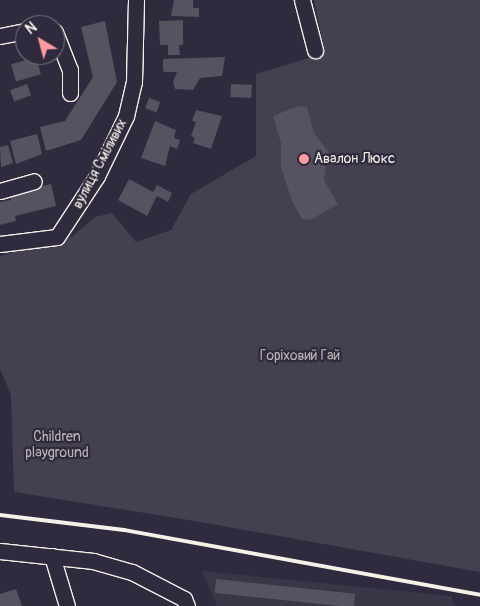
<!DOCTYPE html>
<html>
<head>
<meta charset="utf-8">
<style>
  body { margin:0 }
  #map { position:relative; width:480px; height:606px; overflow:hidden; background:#2f2a3d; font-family:Pangolin,sans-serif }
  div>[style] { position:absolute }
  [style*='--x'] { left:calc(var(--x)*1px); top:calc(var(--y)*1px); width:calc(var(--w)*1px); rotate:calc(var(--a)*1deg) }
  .built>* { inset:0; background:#3b3647 }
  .green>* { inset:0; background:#454050 }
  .building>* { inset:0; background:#56525f; transform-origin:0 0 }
  .roads { filter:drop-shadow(1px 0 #f4f1e8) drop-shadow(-1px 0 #f4f1e8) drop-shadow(0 1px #f4f1e8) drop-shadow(0 -1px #f4f1e8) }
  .minor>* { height:15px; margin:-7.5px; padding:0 7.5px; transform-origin:7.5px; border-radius:7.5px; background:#2f2a3d }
  .rail>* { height:4px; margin:-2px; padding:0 2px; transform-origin:2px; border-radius:2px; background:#f4f1e8 }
  .dots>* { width:14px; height:14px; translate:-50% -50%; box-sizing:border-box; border:2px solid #2f2a3d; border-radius:50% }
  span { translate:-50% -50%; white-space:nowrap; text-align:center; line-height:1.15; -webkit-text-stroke:4.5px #2f2a3d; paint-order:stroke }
  .poi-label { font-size:14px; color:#f4f1e8 }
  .left { translate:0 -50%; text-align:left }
  .street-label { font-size:14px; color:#f4f1e8 }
  .park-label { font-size:14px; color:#b7b3b3 }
  .north { position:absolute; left:15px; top:15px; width:50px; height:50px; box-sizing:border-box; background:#2f2a3d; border:1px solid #7e7a81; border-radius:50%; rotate:323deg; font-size:14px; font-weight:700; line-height:20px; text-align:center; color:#f4f1e8 }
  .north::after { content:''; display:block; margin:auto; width:18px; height:22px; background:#ff9aa2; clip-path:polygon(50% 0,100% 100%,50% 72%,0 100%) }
</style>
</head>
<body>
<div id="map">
  <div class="built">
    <div style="clip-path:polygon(202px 571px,451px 596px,455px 606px,217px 606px)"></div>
  </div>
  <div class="green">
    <div style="clip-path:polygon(314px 0,480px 0,480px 572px,195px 521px,14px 492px,11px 395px,0 369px,0 256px,42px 244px,49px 247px,73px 236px,95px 217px,112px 213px,136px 242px,171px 230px,191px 194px,256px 156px,256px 74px,325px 53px)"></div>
  </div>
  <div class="building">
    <div style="clip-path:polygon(174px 0,193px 0,193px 8px,199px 8px,199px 17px,171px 16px)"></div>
    <div style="clip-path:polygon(183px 20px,183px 45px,179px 45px,180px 55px,168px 55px,168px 45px,160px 45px,159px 21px)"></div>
    <div style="clip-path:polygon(105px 21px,117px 82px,81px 140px,46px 151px,40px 127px,65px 121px,93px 77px,81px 27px)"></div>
    <div style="left:36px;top:57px;width:18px;height:26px;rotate:74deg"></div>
    <div style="clip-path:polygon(225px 57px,222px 76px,200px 78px,193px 90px,175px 89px,173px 82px,177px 72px,164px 72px,163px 69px,163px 59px)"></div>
    <div style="left:27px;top:84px;width:12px;height:18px;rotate:70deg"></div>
    <div style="left:231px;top:84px;width:21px;height:13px;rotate:3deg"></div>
    <div style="left:149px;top:98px;width:12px;height:11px;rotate:20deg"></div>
    <div style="clip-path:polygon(298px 106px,307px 107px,314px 133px,328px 151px,324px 180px,338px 204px,310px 220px,302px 219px,292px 201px,281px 167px,281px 143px,273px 116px)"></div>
    <div style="clip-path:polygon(196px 110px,222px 116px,211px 149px,193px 143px,195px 138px,191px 136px,196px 122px,192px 121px)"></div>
    <div style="clip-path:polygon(155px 121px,176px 130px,174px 138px,180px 140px,177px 149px,170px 146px,165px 166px,141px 158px)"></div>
    <div style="clip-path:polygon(37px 134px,42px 154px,16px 164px,10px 141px)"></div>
    <div style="clip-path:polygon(8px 145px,13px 163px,1px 167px,0 147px)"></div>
    <div style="clip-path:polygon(129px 179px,153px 192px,157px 185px,172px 193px,168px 202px,157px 196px,147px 216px,118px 200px)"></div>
    <div style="clip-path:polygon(51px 184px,56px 206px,15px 216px,16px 221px,0 225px,0 202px,11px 200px,10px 194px)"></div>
    <div style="left:216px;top:579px;width:140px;height:14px;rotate:6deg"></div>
    <div style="clip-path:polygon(16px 589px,22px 606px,0 606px,0 594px)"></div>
  </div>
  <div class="roads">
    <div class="minor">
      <div style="--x:302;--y:0;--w:52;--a:75.4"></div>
      <div style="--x:55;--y:32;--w:41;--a:68.5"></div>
      <div style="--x:70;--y:70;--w:23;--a:90"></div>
      <div style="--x:0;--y:36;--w:25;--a:-11"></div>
      <div style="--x:0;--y:191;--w:35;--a:-16"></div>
      <div style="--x:0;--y:244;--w:57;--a:-7"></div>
      <div style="--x:57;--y:237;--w:73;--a:-56.7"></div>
      <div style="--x:97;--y:176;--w:67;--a:-64.2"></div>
      <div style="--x:126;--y:116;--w:35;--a:-77"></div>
      <div style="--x:134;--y:82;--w:82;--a:-88.6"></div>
      <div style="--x:0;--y:551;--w:94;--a:6.1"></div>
      <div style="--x:93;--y:561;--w:41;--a:15.8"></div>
      <div style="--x:132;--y:572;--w:59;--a:27.4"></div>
      <div style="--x:184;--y:599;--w:8;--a:67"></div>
      <div style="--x:52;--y:556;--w:52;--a:73.3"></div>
    </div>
  </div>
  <div class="rail">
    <div style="--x:0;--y:515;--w:125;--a:6.9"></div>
    <div style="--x:124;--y:530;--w:362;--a:10.3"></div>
  </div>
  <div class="dots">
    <div style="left:304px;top:159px;background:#ff9aa2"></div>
  </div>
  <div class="poi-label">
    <span class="left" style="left:314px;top:159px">Авалон Люкс</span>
  </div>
  <div class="street-label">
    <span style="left:100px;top:164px;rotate:-62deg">вулиця Сміливих</span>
  </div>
  <div class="park-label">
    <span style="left:300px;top:356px">Горіховий Гай</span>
    <span style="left:57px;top:445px">Children<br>playground</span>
  </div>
  <div class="north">N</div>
</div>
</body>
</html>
